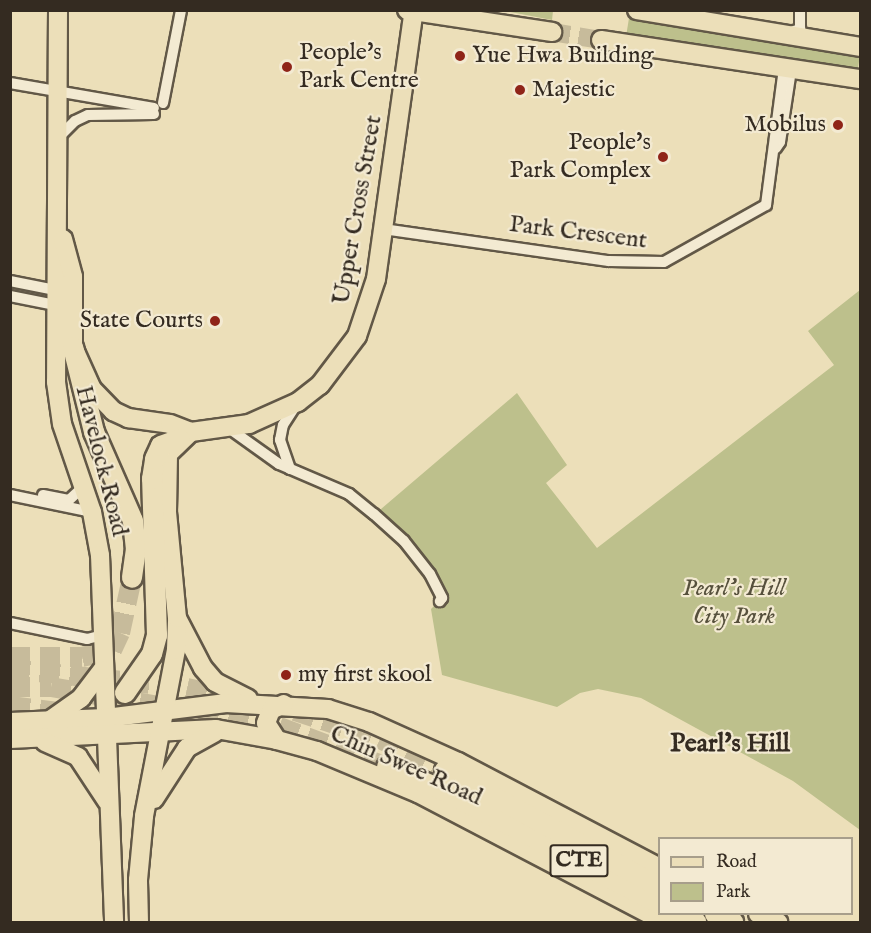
<!DOCTYPE html>
<html>
<head>
<meta charset="utf-8">
<style>
  body { margin:0 }
  #map { position:relative; width:871px; height:933px; overflow:hidden; background:#ecdfb9; font-family:"IM FELL English",serif }
  div>[style] { position:absolute }
  [style*='--x'] { left:calc(var(--x)*1px); top:calc(var(--y)*1px); width:calc(var(--w)*1px); rotate:calc(var(--a)*1deg) }
  .green>* { inset:0; background:#bdc08c; transform-origin:0 0 }
  .primary-tunnel>* { height:18px; margin-top:-9px; transform-origin:0; background:repeating-linear-gradient(90deg,#c7bb9b 0 18px,transparent 0 27px) }
  .highway-tunnel>* { height:20px; margin-top:-10px; transform-origin:0; background:repeating-linear-gradient(90deg,#c7bb9b 0 20px,transparent 0 30px) }
  .roads { filter:drop-shadow(2px 0 #625847) drop-shadow(-2px 0 #625847) drop-shadow(0 2px #625847) drop-shadow(0 -2px #625847) }
  .street>* { height:10px; margin:-5px; padding:0 5px; transform-origin:5px; border-radius:5px; background:#f3ead2 }
  .primary>* { height:18px; margin:-9px; padding:0 9px; transform-origin:9px; border-radius:9px; background:#ecdfb9 }
  .highway>* { height:20px; margin:-10px; padding:0 10px; transform-origin:10px; border-radius:10px; background:#ecdfb9 }
  .dots>* { width:16px; height:16px; translate:-50% -50%; box-sizing:border-box; border:3px solid #f3ead2; border-radius:50% }
  span { translate:-50% -50%; white-space:nowrap; text-align:center; line-height:1.15; -webkit-text-stroke:4.5px #f3ead2; paint-order:stroke }
  .shield-label span { padding:2px 4px; background:#f3ead2; border:2px solid; border-radius:4px; -webkit-text-stroke-width:0 }
  .shield-label { font-size:22px; color:#342b21; font-weight:700 }
  .poi-label { font-size:24px; color:#342b21 }
  .left { translate:0 -50%; text-align:left }
  .right { translate:-100% -50%; text-align:right }
  .street-label { font-size:24px; color:#342b21 }
  .park-label { font-size:24px; color:#56503c; font-style:italic }
  .neighbourhood-label { font-size:26px; color:#342b21; font-weight:700 }
  .frame { position:absolute; inset:0; border:12px solid #342b21; pointer-events:none }
  .legend { position:absolute; left:658px; top:837px; width:195px; height:78px; box-sizing:border-box; background:#f3ead2; border:2px solid #a79e8b; margin:0; padding:8px 10px; list-style:none; font-size:18px; color:#342b21 }
  .legend li { display:flex; align-items:center; gap:12px; height:30px }
  .legend b { width:30px; border:2px solid #a79e8b }
</style>
</head>
<body>
<div id="map">
  <div class="green">
    <div style="clip-path:polygon(505px 11px,553px 11px,552px 20px)"></div>
    <div style="left:629px;top:18px;width:234px;height:15px;rotate:9deg"></div>
    <div style="clip-path:polygon(860px 290px,860px 830px,793px 781px,641px 698px,598px 689px,580px 693px,557px 707px,442px 675px,431px 609px,440px 600px,404px 546px,372px 518px,381px 509px,517px 393px,567px 465px,546px 483px,597px 548px,834px 365px,808px 331px)"></div>
  </div>
  <div class="primary-tunnel">
    <div style="--x:552;--y:32;--w:50;--a:9.3"></div>
  </div>
  <div class="highway-tunnel">
    <div style="--x:10;--y:657;--w:72;--a:0"></div>
    <div style="--x:82;--y:657;--w:31;--a:-13"></div>
    <div style="--x:112;--y:650;--w:19;--a:-65"></div>
    <div style="--x:120;--y:633;--w:56;--a:-77.7"></div>
    <div style="--x:10;--y:669;--w:178;--a:6.1"></div>
    <div style="--x:187;--y:688;--w:59;--a:12.6"></div>
    <div style="--x:10;--y:687;--w:41;--a:0"></div>
    <div style="--x:51;--y:687;--w:231;--a:10"></div>
    <div style="--x:279;--y:727;--w:115;--a:20.3"></div>
    <div style="--x:10;--y:706;--w:64;--a:7.1"></div>
    <div style="--x:295;--y:711;--w:89;--a:18.2"></div>
    <div style="--x:380;--y:739;--w:72;--a:25.5"></div>
  </div>
  <div class="roads">
    <div class="street">
      <div style="--x:787;--y:33;--w:14;--a:-17"></div>
      <div style="--x:800;--y:29;--w:19;--a:-90"></div>
      <div style="--x:10;--y:83;--w:146;--a:9.8"></div>
      <div style="--x:163;--y:103;--w:95;--a:-79"></div>
      <div style="--x:57;--y:139;--w:25;--a:-45"></div>
      <div style="--x:75;--y:121;--w:14;--a:-25"></div>
      <div style="--x:88;--y:115;--w:66;--a:-0.9"></div>
      <div style="--x:776;--y:148;--w:7;--a:-56"></div>
      <div style="--x:780;--y:142;--w:73;--a:-81.3"></div>
      <div style="--x:383;--y:229;--w:228;--a:8.1"></div>
      <div style="--x:609;--y:261;--w:55;--a:1"></div>
      <div style="--x:664;--y:262;--w:117;--a:-29.2"></div>
      <div style="--x:766;--y:205;--w:137;--a:-82.5"></div>
      <div style="--x:10;--y:281;--w:46;--a:11.3"></div>
      <div style="--x:10;--y:296;--w:46;--a:11.3"></div>
      <div style="--x:230;--y:429;--w:60;--a:35.5"></div>
      <div style="--x:279;--y:464;--w:76;--a:23.2"></div>
      <div style="--x:349;--y:494;--w:32;--a:39"></div>
      <div style="--x:374;--y:514;--w:40;--a:42"></div>
      <div style="--x:404;--y:541;--w:42;--a:51.8"></div>
      <div style="--x:430;--y:574;--w:27;--a:63"></div>
      <div style="--x:442;--y:598;--w:4;--a:124"></div>
      <div style="--x:290;--y:469;--w:31;--a:-109"></div>
      <div style="--x:280;--y:440;--w:15;--a:-79"></div>
      <div style="--x:283;--y:425;--w:24;--a:-57"></div>
      <div style="--x:10;--y:495;--w:84;--a:11.7"></div>
      <div style="--x:43;--y:495;--w:26;--a:11"></div>
      <div style="--x:69;--y:500;--w:19;--a:-43"></div>
      <div style="--x:10;--y:623;--w:79;--a:11.7"></div>
      <div style="--x:87;--y:639;--w:16;--a:-14"></div>
    </div>
    <div class="primary">
      <div style="--x:58;--y:10;--w:372;--a:90.3"></div>
      <div style="--x:56;--y:382;--w:42;--a:81.9"></div>
      <div style="--x:62;--y:424;--w:93;--a:71.2"></div>
      <div style="--x:92;--y:512;--w:44;--a:79.5"></div>
      <div style="--x:100;--y:555;--w:367;--a:87.8"></div>
      <div style="--x:407;--y:10;--w:147;--a:8.6"></div>
      <div style="--x:637;--y:10;--w:226;--a:9.4"></div>
      <div style="--x:601;--y:40;--w:262;--a:8.6"></div>
      <div style="--x:63;--y:239;--w:39;--a:75"></div>
      <div style="--x:73;--y:277;--w:70;--a:90"></div>
      <div style="--x:73;--y:347;--w:46;--a:65.7"></div>
      <div style="--x:92;--y:389;--w:30;--a:46"></div>
      <div style="--x:113;--y:411;--w:17;--a:25"></div>
      <div style="--x:128;--y:418;--w:42;--a:8.1"></div>
      <div style="--x:170;--y:424;--w:22;--a:21"></div>
      <div style="--x:178;--y:620;--w:54;--a:62.5"></div>
      <div style="--x:203;--y:668;--w:18;--a:49"></div>
      <div style="--x:215;--y:682;--w:37;--a:27"></div>
      <div style="--x:50;--y:720;--w:38;--a:-35"></div>
      <div style="--x:81;--y:698;--w:35;--a:-53"></div>
      <div style="--x:10;--y:722;--w:96;--a:-2.4"></div>
      <div style="--x:106;--y:718;--w:121;--a:-7.1"></div>
      <div style="--x:226;--y:703;--w:102;--a:3.4"></div>
      <div style="--x:328;--y:709;--w:43;--a:17.6"></div>
      <div style="--x:369;--y:722;--w:98;--a:24.2"></div>
      <div style="--x:458;--y:762;--w:228;--a:27.7"></div>
      <div style="--x:10;--y:739;--w:206;--a:-2.8"></div>
      <div style="--x:216;--y:729;--w:62;--a:10.2"></div>
      <div style="--x:277;--y:740;--w:41;--a:15.4"></div>
      <div style="--x:317;--y:751;--w:109;--a:22.6"></div>
      <div style="--x:418;--y:793;--w:279;--a:27.6"></div>
      <div style="--x:277;--y:740;--w:20;--a:-123"></div>
      <div style="--x:266;--y:723;--w:14;--a:-69"></div>
      <div style="--x:271;--y:710;--w:14;--a:-25"></div>
      <div style="--x:45;--y:742;--w:36;--a:24"></div>
      <div style="--x:78;--y:757;--w:53;--a:56.6"></div>
      <div style="--x:154;--y:799;--w:61;--a:-57.1"></div>
      <div style="--x:187;--y:748;--w:31;--a:-29"></div>
      <div style="--x:758;--y:914;--w:22;--a:22"></div>
      <div style="--x:139;--y:922;--w:42;--a:-91.4"></div>
      <div style="--x:138;--y:880;--w:64;--a:-84.6"></div>
      <div style="--x:144;--y:816;--w:169;--a:-79.1"></div>
      <div style="--x:176;--y:650;--w:32;--a:-88"></div>
      <div style="--x:177;--y:618;--w:106;--a:-95.4"></div>
      <div style="--x:167;--y:512;--w:58;--a:-89"></div>
      <div style="--x:168;--y:454;--w:32;--a:-44"></div>
      <div style="--x:191;--y:432;--w:59;--a:-7.9"></div>
      <div style="--x:249;--y:424;--w:54;--a:-24.2"></div>
      <div style="--x:298;--y:402;--w:28;--a:-38"></div>
      <div style="--x:320;--y:385;--w:61;--a:-52.9"></div>
      <div style="--x:357;--y:336;--w:60;--a:-71.6"></div>
      <div style="--x:376;--y:279;--w:272;--a:-82"></div>
    </div>
    <div class="highway">
      <div style="--x:73;--y:347;--w:88;--a:76.1"></div>
      <div style="--x:94;--y:432;--w:97;--a:66.3"></div>
      <div style="--x:133;--y:521;--w:28;--a:84"></div>
      <div style="--x:136;--y:549;--w:29;--a:98"></div>
      <div style="--x:125;--y:693;--w:47;--a:-55.3"></div>
      <div style="--x:152;--y:654;--w:20;--a:-75"></div>
      <div style="--x:157;--y:635;--w:156;--a:-91.8"></div>
      <div style="--x:152;--y:479;--w:20;--a:-81"></div>
      <div style="--x:155;--y:459;--w:14;--a:-65"></div>
      <div style="--x:161;--y:446;--w:20;--a:-20"></div>
      <div style="--x:387;--y:767;--w:55;--a:22.4"></div>
      <div style="--x:438;--y:788;--w:250;--a:27.6"></div>
      <div style="--x:445;--y:770;--w:245;--a:28.6"></div>
      <div style="--x:678;--y:914;--w:20;--a:24"></div>
      <div style="--x:715;--y:914;--w:20;--a:24"></div>
    </div>
  </div>
  <div class="dots">
    <div style="left:460px;top:56px;background:#8f2418"></div>
    <div style="left:287px;top:67px;background:#8f2418"></div>
    <div style="left:520px;top:90px;background:#8f2418"></div>
    <div style="left:838px;top:125px;background:#8f2418"></div>
    <div style="left:663px;top:157px;background:#8f2418"></div>
    <div style="left:215px;top:321px;background:#8f2418"></div>
    <div style="left:286px;top:675px;background:#8f2418"></div>
  </div>
  <div class="shield-label">
    <span style="left:579px;top:861px">CTE</span>
  </div>
  <div class="poi-label">
    <span class="left" style="left:299px;top:67px">People's<br>Park Centre</span>
    <span class="left" style="left:472px;top:56px">Yue Hwa Building</span>
    <span class="left" style="left:532px;top:90px">Majestic</span>
    <span class="right" style="left:826px;top:125px">Mobilus</span>
    <span class="right" style="left:651px;top:157px">People's<br>Park Complex</span>
    <span class="right" style="left:203px;top:321px">State Courts</span>
    <span class="left" style="left:298px;top:675px">my first skool</span>
  </div>
  <div class="street-label">
    <span style="left:358px;top:210px;rotate:-80deg">Upper Cross Street</span>
    <span style="left:578px;top:233px;rotate:7deg">Park Crescent</span>
    <span style="left:101px;top:461px;rotate:76deg">Havelock Road</span>
    <span style="left:406px;top:766px;rotate:24deg">Chin Swee Road</span>
  </div>
  <div class="park-label">
    <span style="left:734px;top:603px">Pearl's Hill<br>City Park</span>
  </div>
  <div class="neighbourhood-label">
    <span style="left:730px;top:744px">Pearl's Hill</span>
  </div>
  <div class="frame"></div>
  <ul class="legend">
  <li><b style="height:8px;background:#ecdfb9"></b>Road</li>
  <li><b style="height:16px;background:#bdc08c"></b>Park</li>
  </ul>
</div>
</body>
</html>
